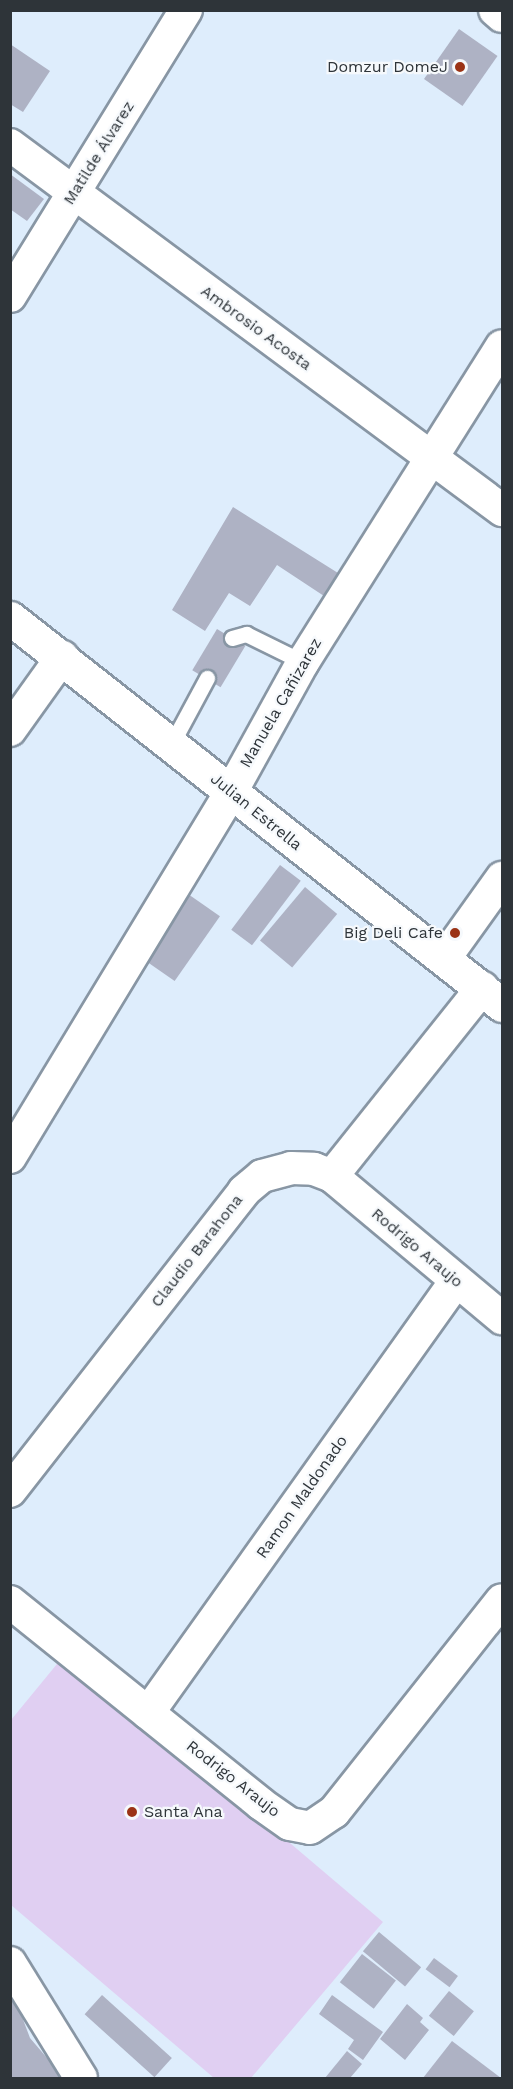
<!DOCTYPE html>
<html>
<head>
<meta charset="utf-8">
<style>
  body { margin:0 }
  #map { position:relative; width:513px; height:2089px; overflow:hidden; background:#deedfc; font-family:"Work Sans",sans-serif }
  div>[style] { position:absolute }
  [style*='--x'] { left:calc(var(--x)*1px); top:calc(var(--y)*1px); width:calc(var(--w)*1px); rotate:calc(var(--a)*1deg) }
  .green>* { inset:0; background:#e0cff2 }
  .building>* { inset:0; background:#aeb2c4; transform-origin:0 0 }
  .roads { filter:drop-shadow(2px 0 #8896a4) drop-shadow(-2px 0 #8896a4) drop-shadow(0 2px #8896a4) drop-shadow(0 -2px #8896a4) }
  .service>* { height:15px; margin:-7.5px; padding:0 7.5px; transform-origin:7.5px; border-radius:7.5px; background:#fff }
  .minor>* { height:32px; margin:-16px; padding:0 16px; transform-origin:16px; border-radius:16px; background:#fff }
  .tertiary>* { height:33px; margin:-16.5px; padding:0 16.5px; transform-origin:16.5px; border-radius:16.5px; background:#fff }
  .dots>* { width:16px; height:16px; translate:-50% -50%; box-sizing:border-box; border:3px solid #f6f9fc; border-radius:50% }
  span { translate:-50% -50%; white-space:nowrap; text-align:center; line-height:1.15; -webkit-text-stroke:4.5px #f6f9fc; paint-order:stroke }
  .poi-label { font-size:16px; color:#2e3439 }
  .right { translate:-100% -50%; text-align:right }
  .left { translate:0 -50%; text-align:left }
  .street-label { font-size:16px; color:#2e3439 }
  .frame { position:absolute; inset:0; border:12px solid #2e3439; pointer-events:none }
</style>
</head>
<body>
<div id="map">
  <div class="green">
    <div style="clip-path:polygon(66px 1653px,383px 1922px,251px 2078px,214px 2078px,11px 1905px,11px 1720px)"></div>
  </div>
  <div class="building">
    <div style="left:459px;top:29px;width:47px;height:61px;rotate:35deg"></div>
    <div style="clip-path:polygon(10px 44px,50px 71px,23px 112px,10px 104px)"></div>
    <div style="clip-path:polygon(10px 174px,44px 199px,27px 221px,10px 209px)"></div>
    <div style="clip-path:polygon(233px 507px,338px 573px,324px 596px,277px 565px,250px 606px,229px 593px,205px 631px,172px 610px)"></div>
    <div style="left:217px;top:629px;width:33px;height:48px;rotate:31deg"></div>
    <div style="left:280px;top:865px;width:26px;height:81px;rotate:37deg"></div>
    <div style="left:305px;top:887px;width:42px;height:70px;rotate:40deg"></div>
    <div style="left:188px;top:894px;width:39px;height:79px;rotate:35deg"></div>
    <div style="left:379px;top:1932px;width:55px;height:25px;rotate:40deg"></div>
    <div style="left:362px;top:1954px;width:43px;height:36px;rotate:38deg"></div>
    <div style="left:434px;top:1958px;width:30px;height:14px;rotate:37deg"></div>
    <div style="clip-path:polygon(10px 1985px,30px 2038px,64px 2078px,10px 2078px)"></div>
    <div style="left:449px;top:1991px;width:32px;height:32px;rotate:39deg"></div>
    <div style="left:102px;top:1995px;width:94px;height:26px;rotate:42deg"></div>
    <div style="clip-path:polygon(332px 1995px,383px 2032px,363px 2060px,348px 2049px,354px 2040px,319px 2014px)"></div>
    <div style="clip-path:polygon(407px 2004px,423px 2018px,420px 2022px,429px 2030px,405px 2060px,380px 2039px)"></div>
    <div style="clip-path:polygon(452px 2041px,501px 2078px,423px 2078px)"></div>
    <div style="clip-path:polygon(347px 2051px,362px 2064px,350px 2078px,325px 2078px)"></div>
  </div>
  <div class="roads">
    <div class="service">
      <div style="--x:232;--y:638;--w:15;--a:-16"></div>
      <div style="--x:246;--y:634;--w:64;--a:26.2"></div>
      <div style="--x:172;--y:743;--w:74;--a:-61.7"></div>
    </div>
    <div class="minor">
      <div style="--x:495;--y:10;--w:9;--a:41"></div>
      <div style="--x:10;--y:145;--w:613;--a:36.57"></div>
      <div style="--x:10;--y:296;--w:336;--a:-58.4"></div>
      <div style="--x:10;--y:730;--w:90;--a:-54.5"></div>
      <div style="--x:444;--y:959;--w:100;--a:-54.4"></div>
      <div style="--x:10;--y:1157;--w:424;--a:-58.8"></div>
      <div style="--x:230;--y:794;--w:151;--a:-61.1"></div>
      <div style="--x:303;--y:662;--w:373;--a:-57.8"></div>
      <div style="--x:332;--y:1176;--w:222;--a:39.9"></div>
      <div style="--x:10;--y:1491;--w:380;--a:-52"></div>
      <div style="--x:244;--y:1191;--w:23;--a:-40"></div>
      <div style="--x:262;--y:1176;--w:30;--a:-15"></div>
      <div style="--x:291;--y:1168;--w:23;--a:2"></div>
      <div style="--x:314;--y:1169;--w:19;--a:21"></div>
      <div style="--x:332;--y:1176;--w:241;--a:-51.4"></div>
      <div style="--x:10;--y:1602;--w:322;--a:38.8"></div>
      <div style="--x:261;--y:1804;--w:35;--a:35"></div>
      <div style="--x:290;--y:1824;--w:20;--a:11"></div>
      <div style="--x:310;--y:1828;--w:29;--a:-34"></div>
      <div style="--x:334;--y:1812;--w:270;--a:-51.6"></div>
      <div style="--x:148;--y:1713;--w:531;--a:-54.51"></div>
      <div style="--x:10;--y:1963;--w:135;--a:58.3"></div>
    </div>
    <div class="tertiary">
      <div style="--x:10;--y:618;--w:626;--a:38.19"></div>
    </div>
  </div>
  <div class="dots">
    <div style="left:460px;top:67px;background:#9b3316"></div>
    <div style="left:455px;top:933px;background:#9b3316"></div>
    <div style="left:132px;top:1812px;background:#9b3316"></div>
  </div>
  <div class="poi-label">
    <span class="right" style="left:448px;top:67px">Domzur DomeJ</span>
    <span class="right" style="left:443px;top:933px">Big Deli Cafe</span>
    <span class="left" style="left:144px;top:1812px">Santa Ana</span>
  </div>
  <div class="street-label">
    <span style="left:99px;top:153px;rotate:-58deg">Matilde Álvarez</span>
    <span style="left:256px;top:328px;rotate:36deg">Ambrosio Acosta</span>
    <span style="left:281px;top:703px;rotate:-60deg">Manuela Cañizarez</span>
    <span style="left:256px;top:812px;rotate:39deg">Julian Estrella</span>
    <span style="left:417px;top:1248px;rotate:40deg">Rodrigo Araujo</span>
    <span style="left:197px;top:1251px;rotate:-52deg">Claudio Barahona</span>
    <span style="left:302px;top:1497px;rotate:-55deg">Ramon Maldonado</span>
    <span style="left:233px;top:1779px;rotate:38deg">Rodrigo Araujo</span>
  </div>
  <div class="frame"></div>
</div>
</body>
</html>
